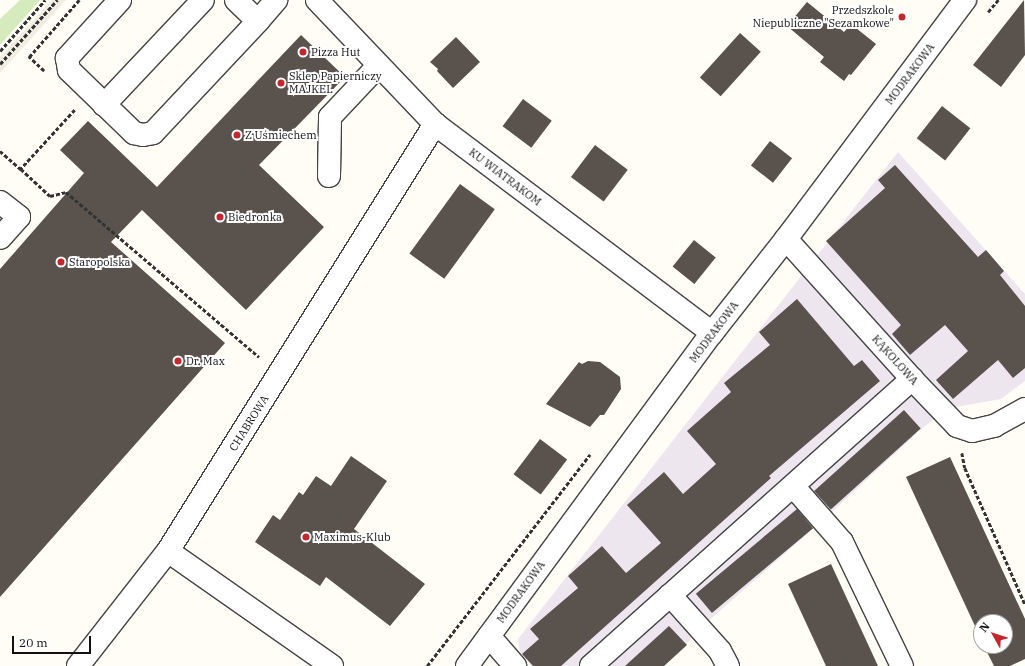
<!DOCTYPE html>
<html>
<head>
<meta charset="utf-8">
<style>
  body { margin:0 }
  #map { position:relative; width:1025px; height:666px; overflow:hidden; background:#fffdf5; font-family:"IBM Plex Serif",serif }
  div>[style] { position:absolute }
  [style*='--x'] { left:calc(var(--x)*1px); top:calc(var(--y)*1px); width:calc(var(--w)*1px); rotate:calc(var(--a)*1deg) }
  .industrial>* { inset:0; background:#eee6ef }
  .green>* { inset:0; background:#d5ebbd }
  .plaza>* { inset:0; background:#f1ede2 }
  .building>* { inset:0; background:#5a524d; transform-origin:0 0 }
  .path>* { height:2.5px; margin-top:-1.25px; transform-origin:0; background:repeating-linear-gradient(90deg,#333 0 4px,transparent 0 6px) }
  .roads { filter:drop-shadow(1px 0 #444) drop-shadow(-1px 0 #444) drop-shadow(0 1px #444) drop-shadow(0 -1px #444) }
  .minor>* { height:22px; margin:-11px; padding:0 11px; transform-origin:11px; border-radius:11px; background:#fff }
  .dots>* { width:11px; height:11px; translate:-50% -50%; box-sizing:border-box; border:2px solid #fff; border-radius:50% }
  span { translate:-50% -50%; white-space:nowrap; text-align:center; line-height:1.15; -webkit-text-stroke:4px #fff; paint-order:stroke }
  .poi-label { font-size:11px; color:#111 }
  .right { translate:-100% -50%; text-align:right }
  .left { translate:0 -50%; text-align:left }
  .street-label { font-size:11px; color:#111 }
  .north { position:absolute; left:973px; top:614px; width:40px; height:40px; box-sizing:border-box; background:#fff; border:1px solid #a0a0a0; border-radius:50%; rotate:309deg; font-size:11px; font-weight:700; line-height:16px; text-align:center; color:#111 }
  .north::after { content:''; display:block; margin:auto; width:14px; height:18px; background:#c4262e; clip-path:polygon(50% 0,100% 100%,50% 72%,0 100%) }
  .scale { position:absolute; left:12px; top:636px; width:79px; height:18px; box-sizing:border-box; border:2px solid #111; border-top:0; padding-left:5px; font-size:12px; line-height:14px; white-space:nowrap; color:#111; -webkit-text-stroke:3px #fff; paint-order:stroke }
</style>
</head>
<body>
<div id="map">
  <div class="industrial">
    <div style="clip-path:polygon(898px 152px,1025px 294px,1025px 381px,1001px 399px,950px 408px,921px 429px,833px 511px,714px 616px,664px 666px,533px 666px,520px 652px,518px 639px)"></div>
  </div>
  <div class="green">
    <div style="clip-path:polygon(20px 0,40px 0,0 45px,0 19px)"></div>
  </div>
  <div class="plaza">
    <div style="clip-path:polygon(52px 0,66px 0,0 73px,0 57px)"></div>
  </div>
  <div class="building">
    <div style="clip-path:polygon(1024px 0,1025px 55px,1001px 87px,973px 65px)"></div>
    <div style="clip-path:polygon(807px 2px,844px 32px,851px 24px,876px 44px,851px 75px,849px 74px,844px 81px,820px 62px,824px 57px,787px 26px)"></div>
    <div style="left:740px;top:33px;width:28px;height:60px;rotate:42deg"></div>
    <div style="clip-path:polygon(301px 35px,345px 77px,259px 165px,324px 227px,246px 310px,142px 210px,111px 242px,225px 343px,0 597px,0 269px,84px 173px,60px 150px,88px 121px,157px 187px)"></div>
    <div style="clip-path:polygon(456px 37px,480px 62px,453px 88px,437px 71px,438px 69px,430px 62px)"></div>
    <div style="left:523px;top:99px;width:36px;height:34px;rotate:37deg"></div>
    <div style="left:942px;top:106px;width:36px;height:41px;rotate:38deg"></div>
    <div style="left:770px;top:141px;width:28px;height:31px;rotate:38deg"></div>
    <div style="left:595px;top:145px;width:41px;height:40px;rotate:37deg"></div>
    <div style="clip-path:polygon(895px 165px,978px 257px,986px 250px,1004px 271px,1000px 275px,1025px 306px,1025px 368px,1013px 378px,998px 360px,953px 399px,936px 380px,968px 351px,945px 325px,910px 355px,892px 334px,901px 325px,826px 241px,885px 188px,878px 180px)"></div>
    <div style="left:460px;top:184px;width:43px;height:86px;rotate:36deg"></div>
    <div style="left:694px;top:240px;width:28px;height:34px;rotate:39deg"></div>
    <div style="clip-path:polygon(797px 299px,854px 366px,862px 360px,880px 381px,769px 476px,771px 478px,561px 666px,533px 666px,522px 654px,539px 639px,530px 629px,578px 588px,568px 576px,602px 546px,626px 573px,661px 543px,627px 505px,664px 472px,683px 494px,716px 464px,687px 431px,731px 392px,724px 383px,770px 345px,759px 332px)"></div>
    <div style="clip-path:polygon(588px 361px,600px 362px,620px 377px,621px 389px,604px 415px,600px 415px,590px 427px,546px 404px,579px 362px,582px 364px)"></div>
    <div style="left:904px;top:410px;width:25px;height:121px;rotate:48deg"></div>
    <div style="left:540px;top:439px;width:34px;height:44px;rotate:37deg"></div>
    <div style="clip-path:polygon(351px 456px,387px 481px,354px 529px,425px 584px,390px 626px,326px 577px,320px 586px,255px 542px,273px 515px,280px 520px,299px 492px,303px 495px,316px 476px,331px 486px)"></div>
    <div style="clip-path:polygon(950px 457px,1025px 619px,1025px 659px,1010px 666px,994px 666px,984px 646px,1005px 646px,1005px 622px,981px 622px,981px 639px,906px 477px)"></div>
    <div style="left:797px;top:509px;width:25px;height:132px;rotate:50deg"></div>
    <div style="clip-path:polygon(831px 564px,878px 666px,826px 666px,788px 584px)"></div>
    <div style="clip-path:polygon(669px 626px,687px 645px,664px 666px,625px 666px)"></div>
  </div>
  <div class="path">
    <div style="--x:988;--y:12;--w:16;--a:-50"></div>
    <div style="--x:0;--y:51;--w:68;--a:-48.6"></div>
    <div style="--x:0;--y:64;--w:86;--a:-48.3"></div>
    <div style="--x:44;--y:71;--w:21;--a:-137"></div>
    <div style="--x:29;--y:57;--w:76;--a:-48.7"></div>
    <div style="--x:75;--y:110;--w:80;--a:132.5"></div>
    <div style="--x:21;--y:169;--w:40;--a:43"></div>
    <div style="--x:50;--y:196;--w:16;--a:-14"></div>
    <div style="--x:66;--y:192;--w:254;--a:40.5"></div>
    <div style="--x:0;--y:151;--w:28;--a:41"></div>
    <div style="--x:962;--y:453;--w:15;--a:79"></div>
    <div style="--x:965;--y:468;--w:149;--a:66.2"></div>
    <div style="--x:427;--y:666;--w:267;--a:-52.4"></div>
  </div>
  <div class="roads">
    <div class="minor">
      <div style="--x:120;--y:0;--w:79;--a:132.4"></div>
      <div style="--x:67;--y:58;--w:12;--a:81"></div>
      <div style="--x:69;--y:70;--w:91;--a:44.1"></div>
      <div style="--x:134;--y:133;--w:9;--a:13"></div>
      <div style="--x:143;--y:135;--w:10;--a:-11"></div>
      <div style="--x:153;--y:133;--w:154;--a:-46.8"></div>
      <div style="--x:258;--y:21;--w:28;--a:-49"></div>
      <div style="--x:236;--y:0;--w:30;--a:44"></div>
      <div style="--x:317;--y:0;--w:171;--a:46.4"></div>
      <div style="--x:435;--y:124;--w:347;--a:37"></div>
      <div style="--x:104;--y:105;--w:144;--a:-46.7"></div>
      <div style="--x:329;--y:176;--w:59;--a:-89"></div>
      <div style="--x:330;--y:117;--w:71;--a:-46.7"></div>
      <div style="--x:0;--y:202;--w:24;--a:38"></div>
      <div style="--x:19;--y:217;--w:28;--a:132"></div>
      <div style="--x:786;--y:239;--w:188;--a:48"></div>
      <div style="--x:912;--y:379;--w:65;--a:46.2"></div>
      <div style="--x:957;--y:426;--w:16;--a:18"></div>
      <div style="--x:972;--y:431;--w:23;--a:-13"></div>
      <div style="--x:994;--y:426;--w:35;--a:-29"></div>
      <div style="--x:793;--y:486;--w:74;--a:48.8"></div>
      <div style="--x:842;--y:542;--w:138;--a:64.2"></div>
      <div style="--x:670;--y:595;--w:75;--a:48.2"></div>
      <div style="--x:720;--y:651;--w:17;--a:62"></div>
      <div style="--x:489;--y:636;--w:40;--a:49"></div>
      <div style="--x:78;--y:666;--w:146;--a:-52"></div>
      <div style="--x:332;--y:666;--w:200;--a:-145"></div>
      <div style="--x:168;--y:551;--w:504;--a:-57.98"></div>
      <div style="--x:467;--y:666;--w:413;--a:-53.7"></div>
      <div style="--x:712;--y:333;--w:120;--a:-51.8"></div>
      <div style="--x:786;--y:239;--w:299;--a:-53.2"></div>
      <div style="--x:591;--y:666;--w:431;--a:-41.8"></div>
    </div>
  </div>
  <div class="dots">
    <div style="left:902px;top:17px;background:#c4262e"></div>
    <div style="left:303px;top:52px;background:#c4262e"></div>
    <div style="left:281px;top:83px;background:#c4262e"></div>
    <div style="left:237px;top:135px;background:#c4262e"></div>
    <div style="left:220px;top:217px;background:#c4262e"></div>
    <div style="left:61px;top:262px;background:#c4262e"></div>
    <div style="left:178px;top:361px;background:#c4262e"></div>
    <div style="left:306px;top:537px;background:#c4262e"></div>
  </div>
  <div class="poi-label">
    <span class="right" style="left:894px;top:17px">Przedszkole<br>Niepubliczne "Sezamkowe"</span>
    <span class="left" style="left:311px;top:52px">Pizza Hut</span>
    <span class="left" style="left:289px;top:83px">Sklep Papierniczy<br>MAJKEL</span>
    <span class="left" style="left:245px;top:135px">Z Uśmiechem</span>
    <span class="left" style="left:228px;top:217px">Biedronka</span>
    <span class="left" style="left:69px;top:262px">Staropolska</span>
    <span class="left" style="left:186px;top:361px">Dr. Max</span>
    <span class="left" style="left:314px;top:537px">Maximus-Klub</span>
  </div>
  <div class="street-label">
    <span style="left:910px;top:74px;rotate:-53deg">MODRAKOWA</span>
    <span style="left:505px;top:177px;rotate:37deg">KU WIATRAKOM</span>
    <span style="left:714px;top:332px;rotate:-53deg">MODRAKOWA</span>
    <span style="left:895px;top:360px;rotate:48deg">KĄKOLOWA</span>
    <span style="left:249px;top:423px;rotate:-58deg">CHABROWA</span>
    <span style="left:521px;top:592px;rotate:-54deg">MODRAKOWA</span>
  </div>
  <div class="north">N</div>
  <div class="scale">20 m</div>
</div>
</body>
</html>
